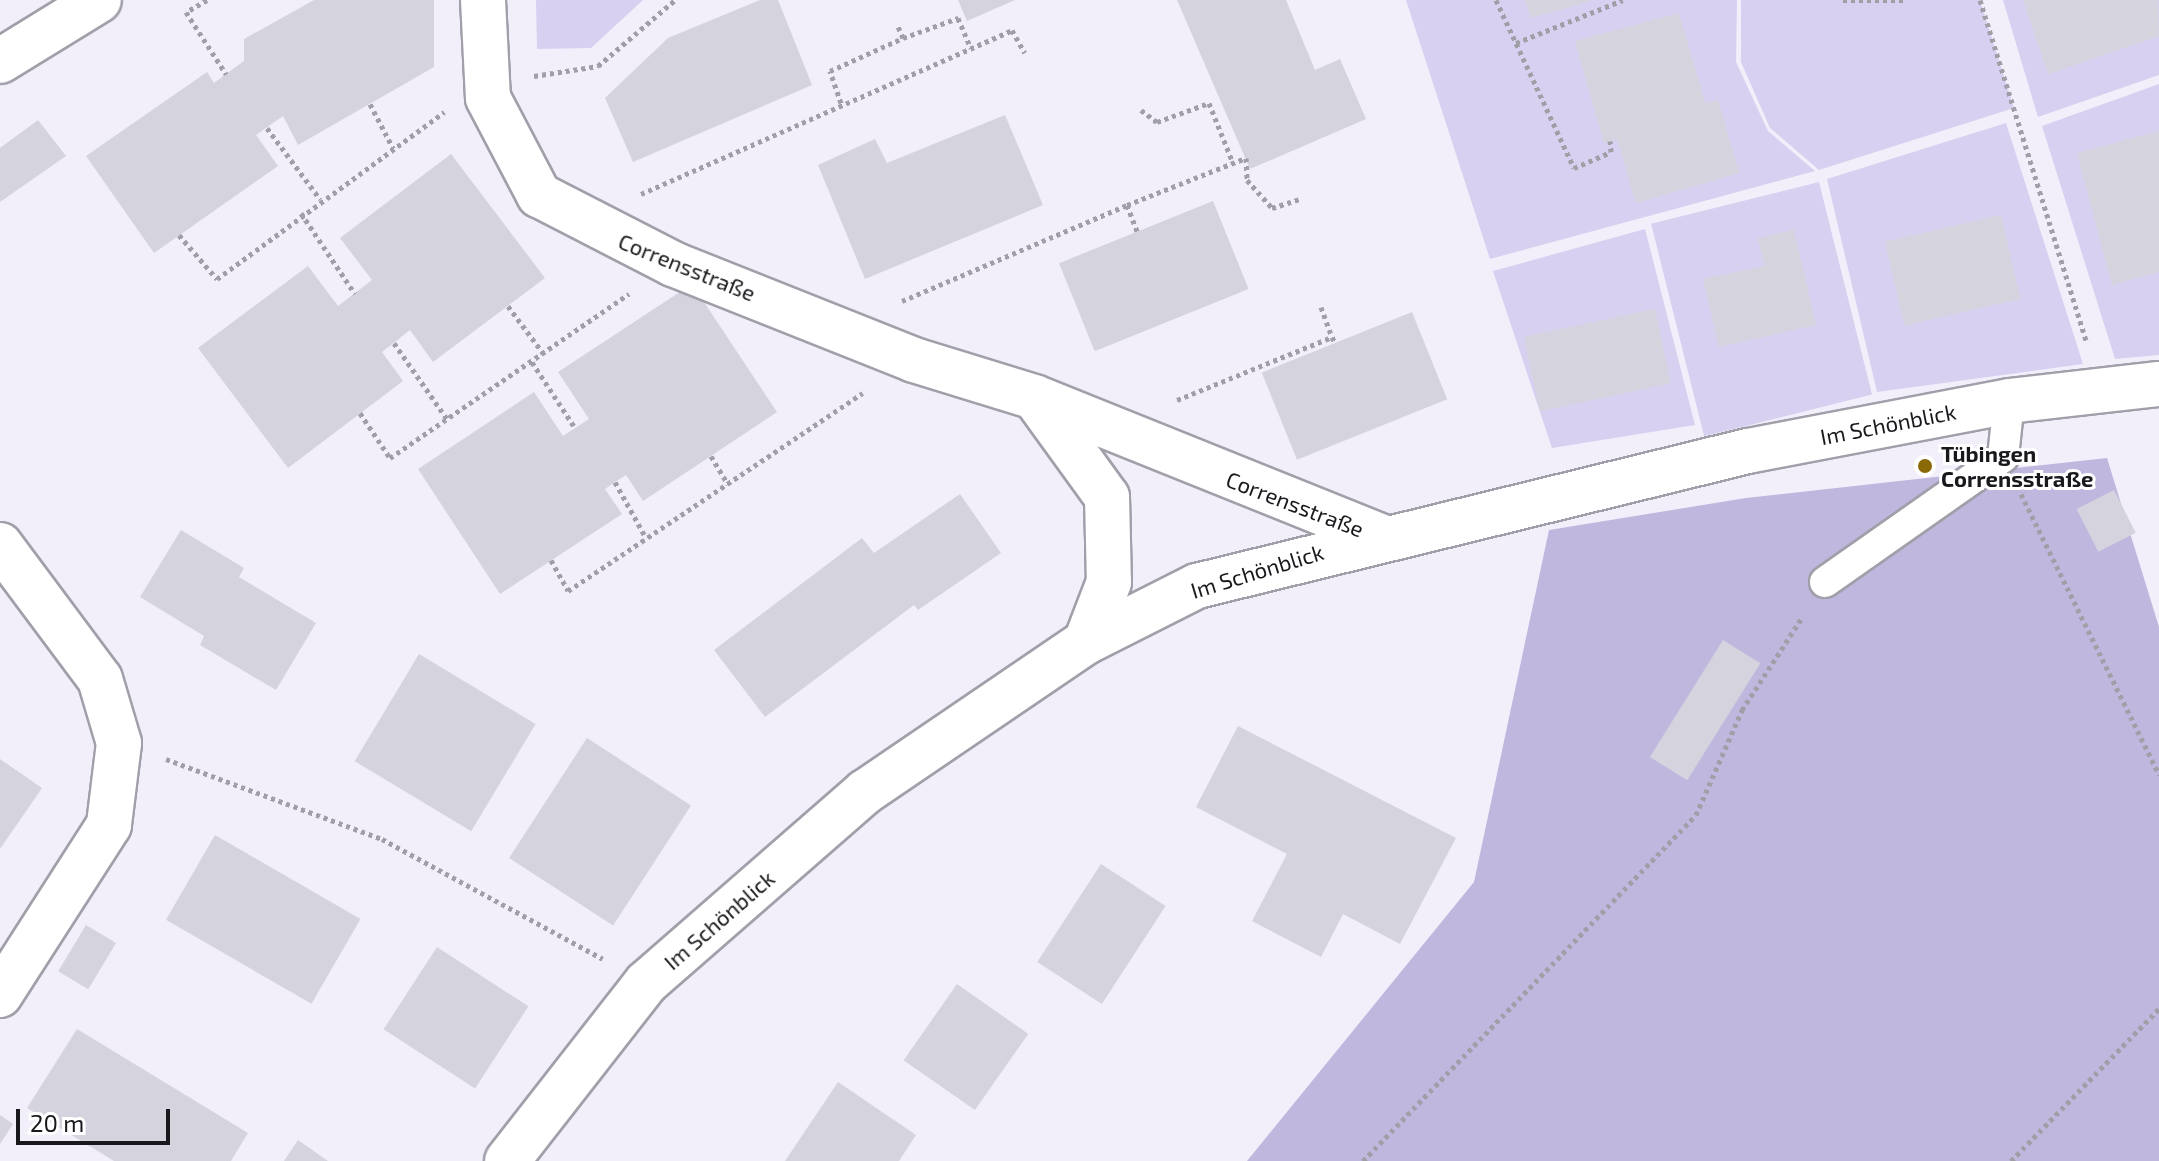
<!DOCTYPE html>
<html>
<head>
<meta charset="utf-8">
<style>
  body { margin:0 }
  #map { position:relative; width:2159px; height:1161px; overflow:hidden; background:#f2effb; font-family:"Exo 2",sans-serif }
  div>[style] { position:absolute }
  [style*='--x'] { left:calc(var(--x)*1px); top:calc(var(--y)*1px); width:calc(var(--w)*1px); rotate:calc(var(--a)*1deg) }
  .green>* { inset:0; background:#d8d0f0; transform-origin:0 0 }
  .forest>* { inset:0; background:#c0b7de }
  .building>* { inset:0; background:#d5d3de; transform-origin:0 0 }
  .path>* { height:5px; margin-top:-2.5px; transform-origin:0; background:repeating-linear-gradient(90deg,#a09ea7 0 4px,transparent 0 8px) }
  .roads { filter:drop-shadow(2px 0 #a19fa9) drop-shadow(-2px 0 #a19fa9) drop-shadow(0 2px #a19fa9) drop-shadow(0 -2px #a19fa9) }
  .lane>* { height:30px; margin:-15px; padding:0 15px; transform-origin:15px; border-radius:15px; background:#fff }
  .street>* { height:44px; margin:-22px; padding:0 22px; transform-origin:22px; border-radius:22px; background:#fff }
  .dots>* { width:22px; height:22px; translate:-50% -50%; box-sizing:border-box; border:4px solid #fff; border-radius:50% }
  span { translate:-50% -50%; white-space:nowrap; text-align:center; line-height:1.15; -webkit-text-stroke:6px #fff; paint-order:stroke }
  .street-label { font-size:22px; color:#19181c }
  .poi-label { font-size:22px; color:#19181c; font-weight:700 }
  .left { translate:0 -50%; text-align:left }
  .scale { position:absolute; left:16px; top:1109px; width:154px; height:36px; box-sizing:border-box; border:4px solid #19181c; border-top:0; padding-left:10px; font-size:24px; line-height:28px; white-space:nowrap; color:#19181c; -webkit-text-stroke:6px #fff; paint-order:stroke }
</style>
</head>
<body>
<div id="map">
  <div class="green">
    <div style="clip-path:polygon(536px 0,643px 0,591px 48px,537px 49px)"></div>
    <div style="clip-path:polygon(1406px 0,1737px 0,1736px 62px,1768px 131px,1815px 171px,1490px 259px)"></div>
    <div style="clip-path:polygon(1741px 0,1980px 0,2014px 108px,1819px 170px,1770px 128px,1741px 62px)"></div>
    <div style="clip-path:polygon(2003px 0,2159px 0,2159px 75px,2038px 117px)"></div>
    <div style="clip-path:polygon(2159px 84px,2159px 355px,2115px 359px,2042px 126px)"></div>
    <div style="clip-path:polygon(2006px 123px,2083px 364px,1877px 392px,1827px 179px)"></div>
    <div style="left:1819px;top:182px;width:219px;height:173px;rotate:76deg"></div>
    <div style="clip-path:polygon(1645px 229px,1695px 425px,1552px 448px,1493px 271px)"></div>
  </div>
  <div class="forest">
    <div style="clip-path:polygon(2107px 458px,2159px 627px,2159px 1161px,1247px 1161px,1474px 882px,1549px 530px,1746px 498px)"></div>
  </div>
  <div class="building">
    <div style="clip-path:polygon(314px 0,434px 0,434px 67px,298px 145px,283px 116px,256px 135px,278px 166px,154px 253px,86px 156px,207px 72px,214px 83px,244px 61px,244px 39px)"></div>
    <div style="clip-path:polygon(760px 0,778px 0,812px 85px,633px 162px,605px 98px,668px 38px)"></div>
    <div style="clip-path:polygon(958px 0,1015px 0,967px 21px)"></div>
    <div style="clip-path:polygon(1177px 0,1286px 0,1315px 70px,1340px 59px,1366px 119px,1250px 169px)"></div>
    <div style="clip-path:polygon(1525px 0,1590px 0,1590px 1px,1531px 18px)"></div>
    <div style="clip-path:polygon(2023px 0,2158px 0,2159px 36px,2048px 74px)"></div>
    <div style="clip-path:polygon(1679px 13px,1705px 103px,1718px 100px,1739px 173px,1636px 203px,1617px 139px,1604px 143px,1575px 41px)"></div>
    <div style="clip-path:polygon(1005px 115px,1043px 205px,865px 279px,818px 165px,875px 139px,887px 163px)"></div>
    <div style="clip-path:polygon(38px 120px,66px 156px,0 202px,0 148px)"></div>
    <div style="clip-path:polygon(2159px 131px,2159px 272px,2112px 285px,2077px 153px)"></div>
    <div style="clip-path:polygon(451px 154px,545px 278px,433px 362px,410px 330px,382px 352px,403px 381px,288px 468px,198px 348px,308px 266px,338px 306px,372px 280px,340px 238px)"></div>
    <div style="left:1213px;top:201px;width:95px;height:166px;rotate:68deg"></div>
    <div style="left:2001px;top:215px;width:86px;height:119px;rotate:77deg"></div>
    <div style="clip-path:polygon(1794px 230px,1816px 325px,1719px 347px,1703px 279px,1765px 266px,1758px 238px)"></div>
    <div style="clip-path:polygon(692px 284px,777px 412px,643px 501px,626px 475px,615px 482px,605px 489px,622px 514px,500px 594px,418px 469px,534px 392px,563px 436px,589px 419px,558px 372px)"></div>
    <div style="left:1655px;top:309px;width:76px;height:134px;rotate:78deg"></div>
    <div style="left:1412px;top:312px;width:94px;height:162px;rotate:68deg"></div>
    <div style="left:2114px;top:490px;width:48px;height:42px;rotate:63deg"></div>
    <div style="clip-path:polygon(960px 494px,1001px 553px,918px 610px,914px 605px,765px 717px,714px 650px,862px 538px,874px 553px)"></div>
    <div style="clip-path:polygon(181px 530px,244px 568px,239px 577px,316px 623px,276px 690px,200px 645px,204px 636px,140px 597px)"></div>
    <div style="left:1723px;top:640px;width:44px;height:138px;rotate:32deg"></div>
    <div style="left:419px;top:654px;width:136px;height:125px;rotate:31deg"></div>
    <div style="clip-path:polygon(1238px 726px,1456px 838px,1400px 944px,1343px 914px,1321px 957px,1252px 921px,1287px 854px,1196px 807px)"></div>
    <div style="left:587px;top:738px;width:124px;height:143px;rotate:33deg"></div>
    <div style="clip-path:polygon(0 759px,42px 788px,0 849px)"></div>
    <div style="left:215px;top:835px;width:168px;height:98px;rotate:30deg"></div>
    <div style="left:1101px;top:864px;width:77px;height:117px;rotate:33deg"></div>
    <div style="left:86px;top:925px;width:35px;height:54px;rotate:31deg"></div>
    <div style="left:437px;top:947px;width:109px;height:98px;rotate:33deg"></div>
    <div style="left:957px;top:984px;width:87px;height:93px;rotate:35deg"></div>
    <div style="clip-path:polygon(77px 1029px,248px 1133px,231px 1161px,114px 1161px,27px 1108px)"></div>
    <div style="clip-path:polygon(838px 1082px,916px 1135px,899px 1161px,785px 1161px)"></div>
    <div style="clip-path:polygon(0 1115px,13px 1124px,0 1144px)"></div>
    <div style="clip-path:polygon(298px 1140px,328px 1161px,284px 1161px)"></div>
  </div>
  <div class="path">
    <div style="--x:207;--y:0;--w:24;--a:150"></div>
    <div style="--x:186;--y:12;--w:74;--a:57.2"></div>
    <div style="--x:1496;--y:0;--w:185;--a:65.1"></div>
    <div style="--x:1574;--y:168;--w:40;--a:-23.4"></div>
    <div style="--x:1611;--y:152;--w:11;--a:-95"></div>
    <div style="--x:1843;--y:0;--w:62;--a:0"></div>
    <div style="--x:1980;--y:0;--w:359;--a:72.7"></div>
    <div style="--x:903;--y:38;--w:59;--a:-20"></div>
    <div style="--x:958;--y:18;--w:33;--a:67"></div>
    <div style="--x:1516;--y:43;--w:115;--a:-21.9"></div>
    <div style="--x:534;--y:76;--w:65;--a:-8.9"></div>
    <div style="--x:598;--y:66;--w:101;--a:-40.6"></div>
    <div style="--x:841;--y:103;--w:34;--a:-109"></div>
    <div style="--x:830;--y:71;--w:80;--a:-24.3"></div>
    <div style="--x:903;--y:38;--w:15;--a:-113"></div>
    <div style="--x:370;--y:104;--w:50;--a:62.4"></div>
    <div style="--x:1141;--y:110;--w:20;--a:37"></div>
    <div style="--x:1157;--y:122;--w:55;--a:-20.1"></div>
    <div style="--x:1209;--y:103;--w:65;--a:68.2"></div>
    <div style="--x:267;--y:128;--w:89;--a:53.3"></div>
    <div style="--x:641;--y:194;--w:406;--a:-23.8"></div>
    <div style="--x:1012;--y:30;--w:26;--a:61"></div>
    <div style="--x:1127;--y:205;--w:128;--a:-21.6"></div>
    <div style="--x:1246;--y:158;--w:22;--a:87"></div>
    <div style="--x:1247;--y:180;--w:38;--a:48"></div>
    <div style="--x:1272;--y:208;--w:28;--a:-18"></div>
    <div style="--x:301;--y:213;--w:97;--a:56.3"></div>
    <div style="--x:179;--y:235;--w:58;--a:49.2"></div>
    <div style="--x:217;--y:279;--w:282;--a:-36.3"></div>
    <div style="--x:902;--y:301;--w:245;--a:-23.1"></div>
    <div style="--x:1127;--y:205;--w:30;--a:69"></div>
    <div style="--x:508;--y:306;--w:59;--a:53.3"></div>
    <div style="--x:1321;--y:307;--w:32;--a:70"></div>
    <div style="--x:394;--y:343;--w:93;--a:55.1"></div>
    <div style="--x:532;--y:362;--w:79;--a:56.9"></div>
    <div style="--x:1177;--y:400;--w:167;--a:-22.1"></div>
    <div style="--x:1332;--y:337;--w:7;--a:63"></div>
    <div style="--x:360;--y:413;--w:54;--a:56.3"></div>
    <div style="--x:390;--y:458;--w:290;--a:-34.5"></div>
    <div style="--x:711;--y:456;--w:33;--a:59"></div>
    <div style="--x:615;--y:482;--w:64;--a:61"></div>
    <div style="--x:2021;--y:494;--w:313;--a:63.8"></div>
    <div style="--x:551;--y:560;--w:35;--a:61"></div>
    <div style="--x:568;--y:591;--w:355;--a:-33.9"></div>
    <div style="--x:166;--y:759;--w:230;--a:20.3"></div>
    <div style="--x:382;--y:839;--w:251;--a:28.5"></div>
    <div style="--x:1363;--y:1161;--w:480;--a:-46.1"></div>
    <div style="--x:1696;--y:815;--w:115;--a:-66.3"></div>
    <div style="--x:1742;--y:710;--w:112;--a:-57"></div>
    <div style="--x:2011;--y:1161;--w:212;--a:-45.8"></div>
  </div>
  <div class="roads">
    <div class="lane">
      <div style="--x:1825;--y:582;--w:218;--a:-35.1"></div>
      <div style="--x:2003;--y:457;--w:56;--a:-83.9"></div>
    </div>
    <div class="street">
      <div style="--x:483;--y:0;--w:98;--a:87.1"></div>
      <div style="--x:488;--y:98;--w:110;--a:62.3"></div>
      <div style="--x:539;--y:195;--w:151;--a:27.2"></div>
      <div style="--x:673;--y:264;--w:259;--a:21.7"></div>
      <div style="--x:914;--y:360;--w:126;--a:17.1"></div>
      <div style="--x:1034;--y:397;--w:372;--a:21.9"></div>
      <div style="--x:0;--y:61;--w:116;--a:-31.6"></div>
      <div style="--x:1036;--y:399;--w:121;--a:54.1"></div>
      <div style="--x:1107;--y:497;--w:85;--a:88.7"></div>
      <div style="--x:1109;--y:582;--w:64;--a:111"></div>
      <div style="--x:0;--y:545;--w:167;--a:53.3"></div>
      <div style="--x:100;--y:679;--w:67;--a:73.5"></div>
      <div style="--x:119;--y:743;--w:83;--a:97"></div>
      <div style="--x:109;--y:825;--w:202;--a:122.7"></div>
      <div style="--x:507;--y:1161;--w:226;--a:-52"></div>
      <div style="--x:646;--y:983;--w:291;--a:-41.1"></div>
      <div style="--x:865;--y:792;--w:267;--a:-34.2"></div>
      <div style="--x:1086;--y:642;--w:124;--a:-26.8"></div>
      <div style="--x:1197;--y:586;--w:567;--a:-13.77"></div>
      <div style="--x:1748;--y:451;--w:266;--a:-10.8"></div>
      <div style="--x:2009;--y:401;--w:151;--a:-6.5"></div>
    </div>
  </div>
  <div class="dots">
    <div style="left:1925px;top:466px;background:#8a6908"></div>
  </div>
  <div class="street-label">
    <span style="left:687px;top:267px;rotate:22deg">Corrensstraße</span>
    <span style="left:1888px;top:424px;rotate:-11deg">Im Schönblick</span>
    <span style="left:1295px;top:504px;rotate:21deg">Corrensstraße</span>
    <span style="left:1257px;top:571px;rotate:-17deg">Im Schönblick</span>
    <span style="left:719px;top:920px;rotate:-41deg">Im Schönblick</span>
  </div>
  <div class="poi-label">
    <span class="left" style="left:1941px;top:466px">Tübingen<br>Corrensstraße</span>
  </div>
  <div class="scale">20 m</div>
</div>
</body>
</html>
